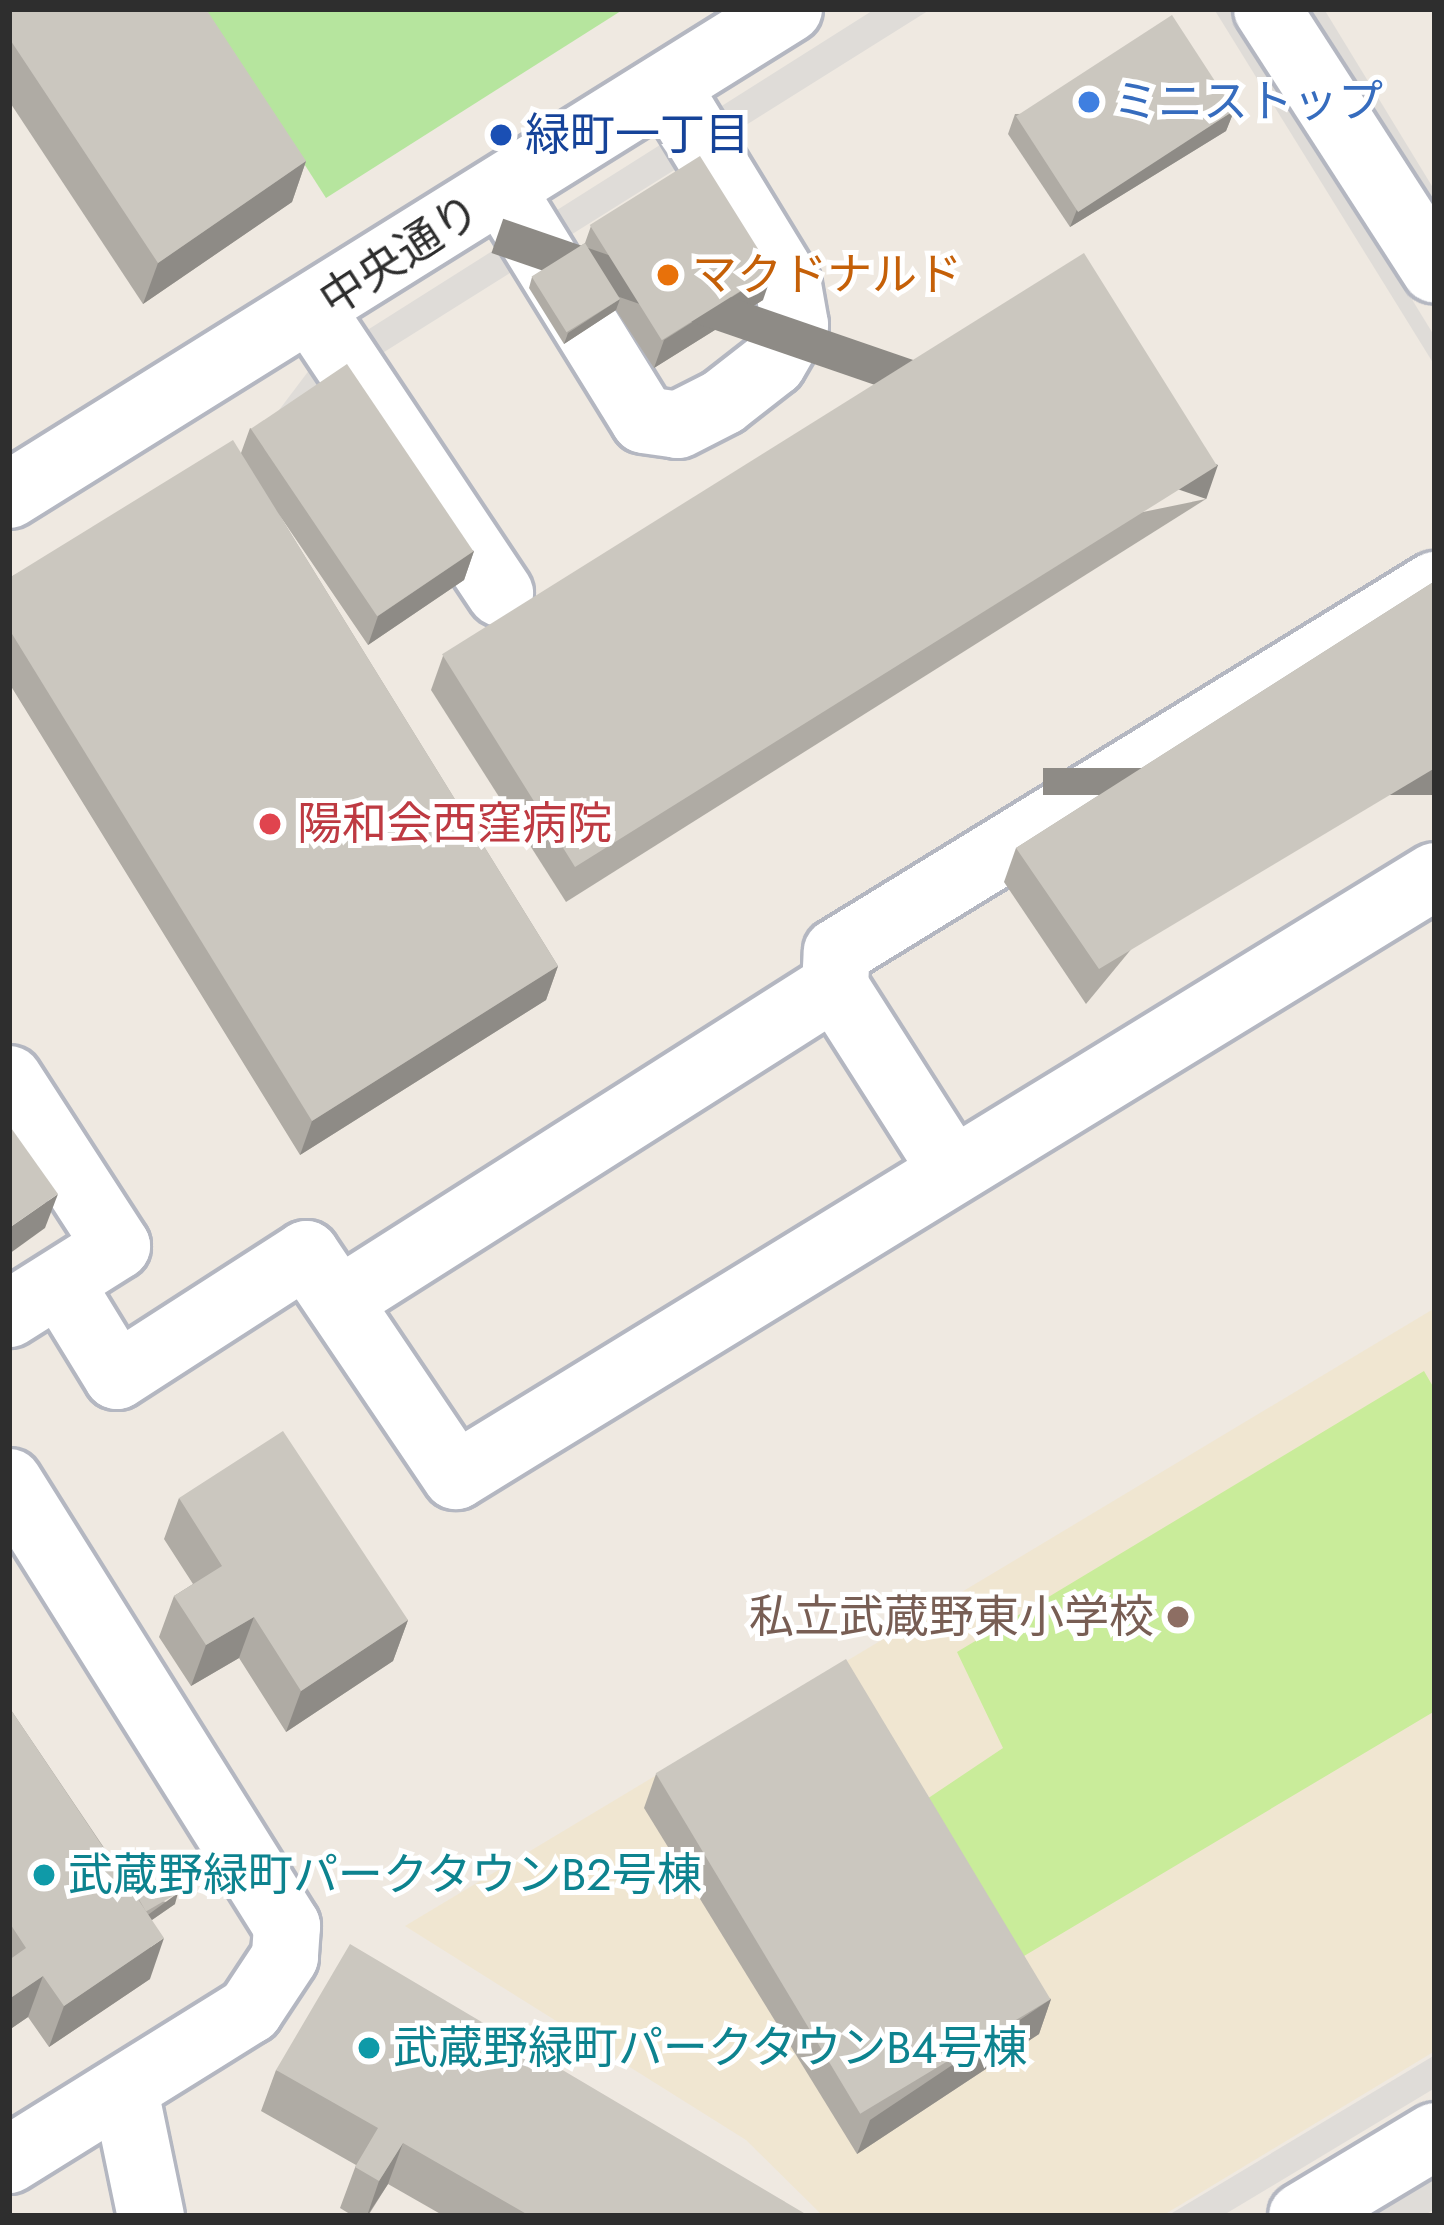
<!DOCTYPE html>
<html>
<head>
<meta charset="utf-8">
<style>
  body { margin:0 }
  #map { position:relative; width:1444px; height:2225px; overflow:hidden; background:#efe9e1; font-family:Jost,"Noto Sans JP",sans-serif }
  div>[style] { position:absolute }
  [style*='--x'] { left:calc(var(--x)*1px); top:calc(var(--y)*1px); width:calc(var(--w)*1px); rotate:calc(var(--a)*1deg) }
  .education>* { inset:0; background:#f0e6d1 }
  .green>* { inset:0; background:#b6e59e }
  .pitch>* { inset:0; background:#c9ec9a }
  .plaza>* { inset:0; background:#dfdcd8; transform-origin:0 0 }
  .roads { filter:drop-shadow(3px 0 #b4b7c1) drop-shadow(-3px 0 #b4b7c1) drop-shadow(0 3px #b4b7c1) drop-shadow(0 -3px #b4b7c1) }
  .minor>* { height:66px; margin:-33px; padding:0 33px; transform-origin:33px; border-radius:33px; background:#fff }
  .wall>* { inset:0; background:#afaba4 }
  .shaded-wall>* { inset:0; background:#8e8b86; transform-origin:0 0 }
  .building>* { inset:0; background:#cbc7bf; transform-origin:0 0 }
  .dots>* { width:33px; height:33px; translate:-50% -50%; box-sizing:border-box; border:6px solid #fff; border-radius:50% }
  span { translate:-50% -50%; white-space:nowrap; text-align:center; line-height:1.15; -webkit-text-stroke:10px #fff; paint-order:stroke }
  .shop-label { font-size:45px; color:#366cbe }
  .left { translate:0 -50%; text-align:left }
  .transit-label { font-size:45px; color:#164399 }
  .street-label { font-size:45px; color:#2e2e2e }
  .food-label { font-size:45px; color:#c56008 }
  .health-label { font-size:45px; color:#be3a42 }
  .education-label { font-size:45px; color:#785e54 }
  .right { translate:-100% -50%; text-align:right }
  .culture-label { font-size:45px; color:#0d838f }
  .frame { position:absolute; inset:0; border:12px solid #2e2e2e; pointer-events:none }
</style>
</head>
<body>
<div id="map">
  <div class="education">
    <div style="clip-path:polygon(1435px 1308px,1435px 2051px,1162px 2216px,823px 2216px,746px 2140px,405px 1926px)"></div>
  </div>
  <div class="green">
    <div style="clip-path:polygon(205px 9px,624px 9px,326px 198px)"></div>
  </div>
  <div class="pitch">
    <div style="clip-path:polygon(1424px 1371px,1435px 1390px,1435px 1711px,1019px 1959px,918px 1805px,1003px 1748px,957px 1652px)"></div>
  </div>
  <div class="plaza">
    <div style="clip-path:polygon(875px 9px,931px 9px,373px 359px,369px 329px)"></div>
    <div style="clip-path:polygon(1214px 9px,1234px 9px,1435px 337px,1435px 366px)"></div>
    <div style="clip-path:polygon(1307px 9px,1324px 9px,1435px 191px,1435px 222px)"></div>
    <div style="left:310px;top:369px;width:30px;height:352px;rotate:37deg"></div>
    <div style="clip-path:polygon(1435px 2055px,1435px 2088px,1222px 2216px,1167px 2216px)"></div>
    <div style="clip-path:polygon(1435px 2174px,1435px 2209px,1423px 2216px,1366px 2216px)"></div>
  </div>
  <div class="roads">
    <div class="minor">
      <div style="--x:1267;--y:9;--w:310;--a:57.2"></div>
      <div style="--x:502;--y:190;--w:270;--a:58.3"></div>
      <div style="--x:644;--y:420;--w:34;--a:8"></div>
      <div style="--x:678;--y:425;--w:51;--a:-27.1"></div>
      <div style="--x:723;--y:402;--w:63;--a:-38"></div>
      <div style="--x:773;--y:363;--w:44;--a:-59.9"></div>
      <div style="--x:795;--y:325;--w:41;--a:-99.9"></div>
      <div style="--x:788;--y:285;--w:232;--a:-121.4"></div>
      <div style="--x:312;--y:311;--w:339;--a:56.3"></div>
      <div style="--x:9;--y:495;--w:919;--a:-31.93"></div>
      <div style="--x:9;--y:1079;--w:199;--a:57.1"></div>
      <div style="--x:117;--y:1246;--w:128;--a:147.8"></div>
      <div style="--x:952;--y:1170;--w:218;--a:-122.5"></div>
      <div style="--x:835;--y:986;--w:34;--a:-87"></div>
      <div style="--x:837;--y:952;--w:702;--a:-31.54"></div>
      <div style="--x:60;--y:1283;--w:109;--a:58.5"></div>
      <div style="--x:117;--y:1376;--w:225;--a:-32.8"></div>
      <div style="--x:306;--y:1254;--w:268;--a:56"></div>
      <div style="--x:456;--y:1476;--w:1148;--a:-31.5"></div>
      <div style="--x:342;--y:1299;--w:584;--a:-32.41"></div>
      <div style="--x:9;--y:1482;--w:524;--a:57.95"></div>
      <div style="--x:287;--y:1926;--w:31;--a:94"></div>
      <div style="--x:285;--y:1957;--w:64;--a:123.4"></div>
      <div style="--x:250;--y:2010;--w:284;--a:148.1"></div>
      <div style="--x:125;--y:2091;--w:128;--a:78.3"></div>
      <div style="--x:1302;--y:2216;--w:155;--a:-31"></div>
    </div>
  </div>
  <div class="wall">
    <div style="clip-path:polygon(9px 9px,306px 161px,292px 202px,143px 304px,9px 101px)"></div>
    <div style="clip-path:polygon(1234px 111px,1226px 131px,1070px 227px,1008px 134px,1015px 114px)"></div>
    <div style="clip-path:polygon(591px 226px,763px 300px,654px 368px,616px 310px,564px 344px,529px 288px,532px 277px,585px 243px)"></div>
    <div style="clip-path:polygon(250px 428px,474px 551px,464px 580px,368px 645px,278px 513px,558px 966px,546px 1000px,300px 1155px,9px 683px,9px 578px,241px 453px)"></div>
    <div style="clip-path:polygon(1206px 499px,566px 902px,431px 690px,443px 656px)"></div>
    <div style="clip-path:polygon(1435px 581px,1086px 1004px,1004px 882px,1016px 848px)"></div>
    <div style="clip-path:polygon(179px 1498px,408px 1620px,393px 1661px,286px 1732px,239px 1658px,191px 1686px,159px 1637px,174px 1596px,193px 1584px,164px 1539px)"></div>
    <div style="clip-path:polygon(9px 1707px,136px 1895px,175px 1904px,152px 1920px,150px 1979px,49px 2047px,28px 2017px,9px 2030px)"></div>
    <div style="clip-path:polygon(656px 1774px,1051px 1999px,1039px 2034px,857px 2154px,644px 1808px)"></div>
    <div style="clip-path:polygon(276px 2070px,809px 2216px,444px 2216px,388px 2184px,368px 2216px,353px 2216px,340px 2208px,356px 2165px,261px 2111px)"></div>
  </div>
  <div class="shaded-wall">
    <div style="clip-path:polygon(1234px 111px,1226px 131px,1070px 227px,1078px 207px)"></div>
    <div style="clip-path:polygon(306px 161px,292px 202px,143px 304px,158px 263px)"></div>
    <div style="clip-path:polygon(773px 271px,763px 300px,654px 368px,664px 340px)"></div>
    <div style="clip-path:polygon(620px 299px,616px 310px,564px 344px,568px 333px)"></div>
    <div style="left:1218px;top:465px;width:36px;height:756px;rotate:109deg"></div>
    <div style="clip-path:polygon(474px 551px,464px 580px,368px 645px,378px 616px)"></div>
    <div style="left:1435px;top:768px;width:27px;height:392px;rotate:90deg"></div>
    <div style="clip-path:polygon(558px 966px,546px 1000px,300px 1155px,312px 1121px)"></div>
    <div style="clip-path:polygon(58px 1194px,45px 1228px,9px 1254px,9px 1228px)"></div>
    <div style="clip-path:polygon(254px 1617px,239px 1658px,191px 1686px,206px 1645px)"></div>
    <div style="clip-path:polygon(408px 1620px,393px 1661px,286px 1732px,301px 1691px)"></div>
    <div style="clip-path:polygon(178px 1893px,175px 1904px,130px 1935px,134px 1925px)"></div>
    <div style="clip-path:polygon(164px 1938px,150px 1979px,49px 2047px,64px 2006px)"></div>
    <div style="clip-path:polygon(43px 1976px,28px 2017px,9px 2030px,9px 1999px)"></div>
    <div style="clip-path:polygon(1051px 1999px,1039px 2034px,857px 2154px,870px 2120px)"></div>
    <div style="clip-path:polygon(403px 2143px,388px 2184px,367px 2216px,379px 2181px)"></div>
  </div>
  <div class="building">
    <div style="clip-path:polygon(9px 9px,206px 9px,306px 161px,158px 263px,9px 38px)"></div>
    <div style="left:1172px;top:15px;width:114px;height:186px;rotate:57deg"></div>
    <div style="left:700px;top:156px;width:136px;height:130px;rotate:58deg"></div>
    <div style="left:585px;top:243px;width:66px;height:63px;rotate:58deg"></div>
    <div style="left:1084px;top:253px;width:251px;height:757px;rotate:58deg"></div>
    <div style="left:347px;top:364px;width:226px;height:116px;rotate:56deg"></div>
    <div style="clip-path:polygon(233px 440px,558px 966px,312px 1121px,9px 629px,9px 578px)"></div>
    <div style="clip-path:polygon(1435px 581px,1435px 768px,1099px 969px,1016px 848px)"></div>
    <div style="clip-path:polygon(9px 1125px,58px 1194px,9px 1228px)"></div>
    <div style="clip-path:polygon(283px 1431px,408px 1620px,301px 1691px,254px 1617px,206px 1645px,174px 1596px,222px 1566px,179px 1498px)"></div>
    <div style="left:846px;top:1659px;width:397px;height:222px;rotate:59deg"></div>
    <div style="clip-path:polygon(9px 1707px,164px 1938px,64px 2006px,43px 1976px,9px 1999px,9px 1960px,26px 1948px,9px 1922px)"></div>
    <div style="left:167px;top:1874px;width:22px;height:37px;rotate:60deg"></div>
    <div style="clip-path:polygon(350px 1944px,809px 2216px,530px 2216px,403px 2143px,379px 2181px,355px 2167px,378px 2128px,276px 2070px)"></div>
  </div>
  <div class="dots">
    <div style="left:1089px;top:102px;background:#3f7fe0"></div>
    <div style="left:501px;top:135px;background:#1a4fb4"></div>
    <div style="left:668px;top:275px;background:#e8710a"></div>
    <div style="left:270px;top:824px;background:#e0444e"></div>
    <div style="left:1178px;top:1617px;background:#8d6e63"></div>
    <div style="left:44px;top:1875px;background:#0f9aa8"></div>
    <div style="left:369px;top:2048px;background:#0f9aa8"></div>
  </div>
  <div class="shop-label">
    <span class="left" style="left:1113px;top:102px">ミニストップ</span>
  </div>
  <div class="transit-label">
    <span class="left" style="left:525px;top:135px">緑町一丁目</span>
  </div>
  <div class="street-label">
    <span style="left:400px;top:255px;rotate:-33deg">中央通り</span>
  </div>
  <div class="food-label">
    <span class="left" style="left:692px;top:275px">マクドナルド</span>
  </div>
  <div class="health-label">
    <span class="left" style="left:297px;top:824px">陽和会西窪病院</span>
  </div>
  <div class="education-label">
    <span class="right" style="left:1154px;top:1617px">私立武蔵野東小学校</span>
  </div>
  <div class="culture-label">
    <span class="left" style="left:68px;top:1875px">武蔵野緑町パークタウンB2号棟</span>
    <span class="left" style="left:393px;top:2048px">武蔵野緑町パークタウンB4号棟</span>
  </div>
  <div class="frame"></div>
</div>
</body>
</html>
